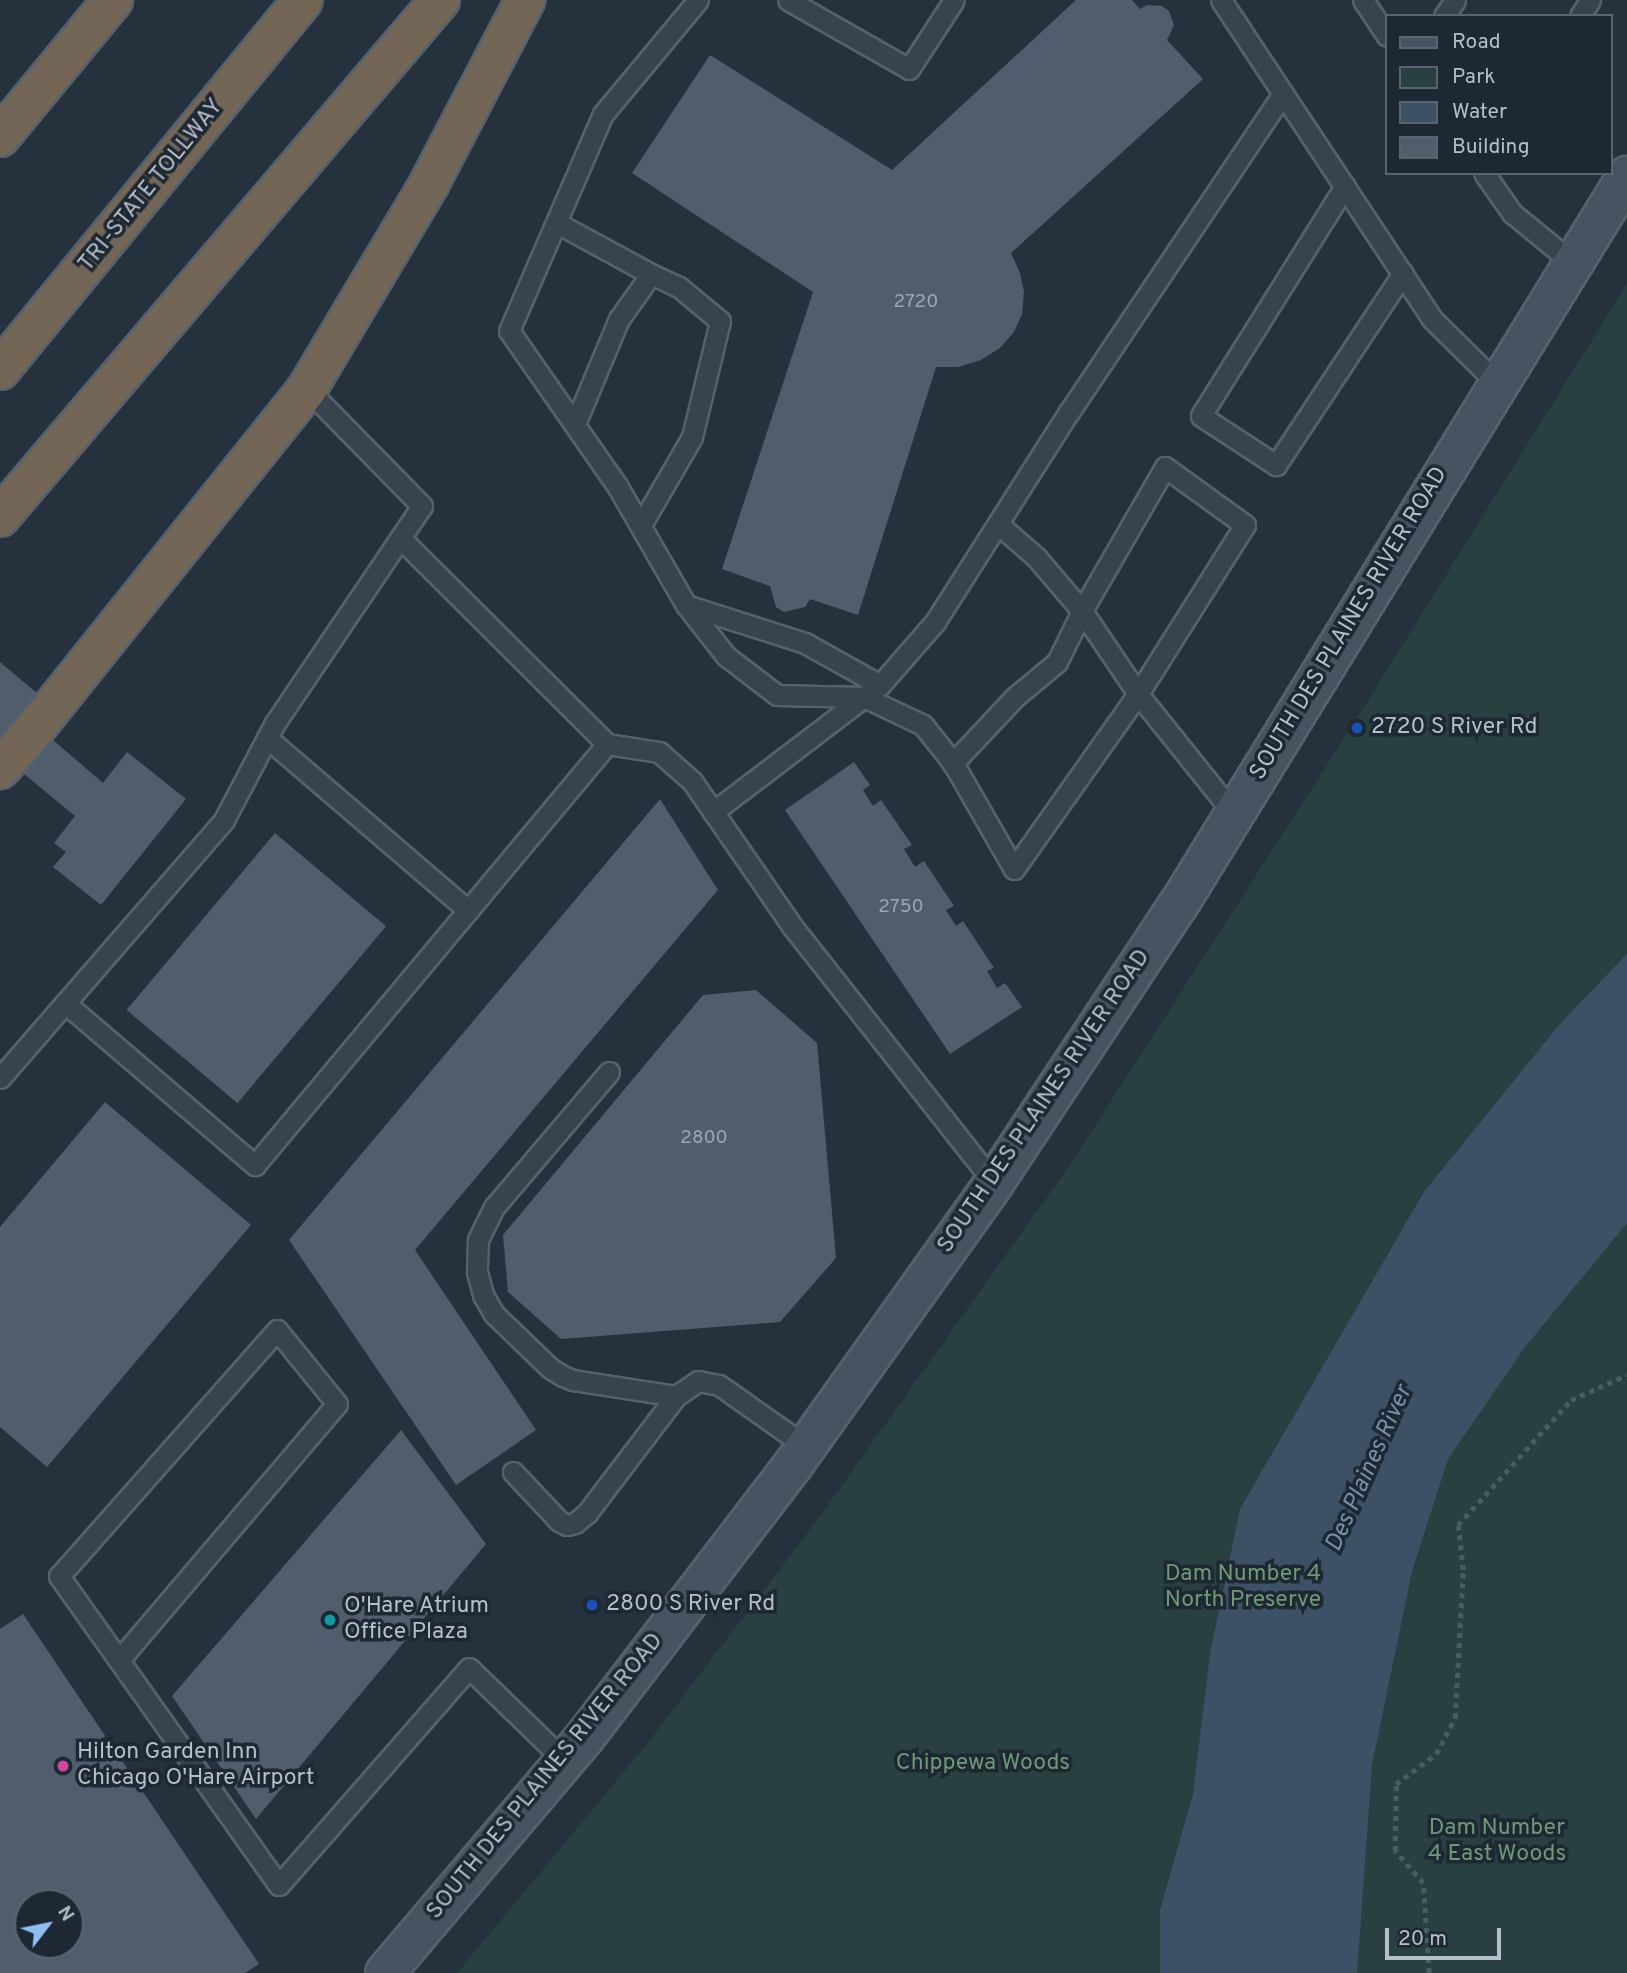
<!DOCTYPE html>
<html>
<head>
<meta charset="utf-8">
<style>
  body { margin:0 }
  #map { position:relative; width:1627px; height:1973px; overflow:hidden; background:#25323e; font-family:Overpass,sans-serif }
  div>[style] { position:absolute }
  [style*='--x'] { left:calc(var(--x)*1px); top:calc(var(--y)*1px); width:calc(var(--w)*1px); rotate:calc(var(--a)*1deg) }
  .green>* { inset:0; background:#284040 }
  .water>* { inset:0; background:#3c5166 }
  .building>* { inset:0; background:#515d6c; transform-origin:0 0 }
  .path>* { height:4.5px; margin-top:-2.25px; transform-origin:0; background:repeating-linear-gradient(90deg,#475d5e 0 5px,transparent 0 10px) }
  .roads { filter:drop-shadow(2px 0 #57616c) drop-shadow(-2px 0 #57616c) drop-shadow(0 2px #57616c) drop-shadow(0 -2px #57616c) }
  .lane>* { height:19px; margin:-9.5px; padding:0 9.5px; transform-origin:9.5px; border-radius:9.5px; background:#39434e }
  .secondary>* { height:38px; margin:-19px; padding:0 19px; transform-origin:19px; border-radius:19px; background:#475361 }
  .highway>* { height:38px; margin:-19px; padding:0 19px; transform-origin:19px; border-radius:19px; background:#746657 }
  .dots>* { width:19px; height:19px; translate:-50% -50%; box-sizing:border-box; border:4px solid #1e2833; border-radius:50% }
  span { translate:-50% -50%; white-space:nowrap; text-align:center; line-height:1.15; -webkit-text-stroke:7px #1e2833; paint-order:stroke }
  .number-label { font-size:19px; color:#9ca6b2 }
  .number-label span { -webkit-text-stroke-width:0 }
  .street-label { font-size:23px; color:#b5bec9 }
  .poi-label { font-size:23px; color:#b5bec9 }
  .left { translate:0 -50%; text-align:left }
  .park-label { font-size:23px; color:#6d9974 }
  .water-label { font-size:24px; color:#7791aa; font-style:italic }
  .legend { position:absolute; left:1385px; top:14px; width:228px; height:161px; box-sizing:border-box; background:#1e2833; border:2px solid #5a646f; margin:0; padding:9px 12px; list-style:none; font-size:21px; color:#b5bec9 }
  .legend li { display:flex; align-items:center; gap:14px; height:35px }
  .legend b { width:35px; border:2px solid #5a646f }
  .north { position:absolute; left:14px; top:1889px; width:70px; height:70px; box-sizing:border-box; background:#1e2833; border:2px solid #5a646f; border-radius:50%; rotate:58deg; font-size:19px; font-weight:700; line-height:28px; text-align:center; color:#b5bec9 }
  .north::after { content:''; display:block; margin:auto; width:24px; height:32px; background:#8fbef4; clip-path:polygon(50% 0,100% 100%,50% 72%,0 100%) }
  .scale { position:absolute; left:1385px; top:1928px; width:116px; height:32px; box-sizing:border-box; border:4px solid #b5bec9; border-top:0; padding-left:9px; font-size:21px; line-height:24px; white-space:nowrap; color:#b5bec9; -webkit-text-stroke:5px #1e2833; paint-order:stroke }
</style>
</head>
<body>
<div id="map">
  <div class="green">
    <div style="clip-path:polygon(1627px 284px,1627px 1973px,457px 1973px,647px 1744px,818px 1519px,1070px 1165px,1356px 720px)"></div>
  </div>
  <div class="water">
    <div style="clip-path:polygon(1627px 954px,1627px 1223px,1525px 1347px,1448px 1459px,1412px 1571px,1372px 1765px,1357px 1973px,1160px 1973px,1160px 1910px,1193px 1794px,1210px 1654px,1240px 1509px,1424px 1192px,1559px 1025px)"></div>
  </div>
  <div class="building">
    <div style="clip-path:polygon(1076px 0,1132px 0,1140px 9px,1147px 5px,1162px 6px,1169px 11px,1174px 25px,1167px 40px,1203px 79px,1011px 253px,1020px 273px,1024px 292px,1022px 314px,1014px 332px,1000px 348px,981px 360px,958px 367px,936px 367px,858px 615px,810px 599px,805px 607px,784px 612px,776px 607px,770px 586px,722px 569px,813px 292px,632px 173px,710px 55px,892px 170px)"></div>
    <div style="clip-path:polygon(0 662px,69px 720px,53px 740px,103px 783px,127px 752px,186px 799px,101px 905px,53px 867px,66px 852px,54px 843px,75px 816px,24px 774px,18px 782px,0 767px)"></div>
    <div style="clip-path:polygon(854px 762px,870px 785px,863px 790px,873px 806px,881px 800px,912px 845px,904px 849px,915px 867px,924px 861px,954px 906px,946px 910px,956px 926px,963px 921px,994px 968px,987px 971px,997px 988px,1005px 983px,1022px 1007px,950px 1054px,785px 810px)"></div>
    <div style="clip-path:polygon(660px 799px,718px 890px,415px 1250px,536px 1430px,456px 1485px,289px 1240px)"></div>
    <div style="left:275px;top:833px;width:145px;height:231px;rotate:40deg"></div>
    <div style="clip-path:polygon(756px 990px,817px 1043px,836px 1258px,780px 1322px,561px 1339px,508px 1292px,503px 1235px,703px 995px)"></div>
    <div style="clip-path:polygon(105px 1102px,251px 1225px,47px 1467px,0 1427px,0 1227px)"></div>
    <div style="clip-path:polygon(401px 1430px,486px 1544px,256px 1819px,172px 1696px)"></div>
    <div style="clip-path:polygon(evenodd,23px 1614px,259px 1964px,245px 1973px,0 1973px,0 1629px,23px 1614px,28px 1903px,70px 1903px,70px 1945px,28px 1945px,28px 1903px)"></div>
  </div>
  <div class="path">
    <div style="--x:1429;--y:1973;--w:90;--a:-93.8"></div>
    <div style="--x:1423;--y:1883;--w:43;--a:-131.2"></div>
    <div style="--x:1395;--y:1851;--w:67;--a:-89.1"></div>
    <div style="--x:1396;--y:1784;--w:50;--a:-36.9"></div>
    <div style="--x:1436;--y:1754;--w:41;--a:-62.2"></div>
    <div style="--x:1455;--y:1718;--w:148;--a:-86.9"></div>
    <div style="--x:1463;--y:1570;--w:45;--a:-96.3"></div>
    <div style="--x:1458;--y:1525;--w:169;--a:-47.9"></div>
    <div style="--x:1571;--y:1400;--w:61;--a:-24.1"></div>
  </div>
  <div class="roads">
    <div class="lane">
      <div style="--x:788;--y:0;--w:139;--a:29.7"></div>
      <div style="--x:909;--y:69;--w:82;--a:-56.9"></div>
      <div style="--x:1221;--y:0;--w:382;--a:56.5"></div>
      <div style="--x:1432;--y:319;--w:93;--a:44.6"></div>
      <div style="--x:1363;--y:0;--w:43;--a:56.3"></div>
      <div style="--x:1444;--y:16;--w:19;--a:-55"></div>
      <div style="--x:1580;--y:16;--w:19;--a:-58"></div>
      <div style="--x:1484;--y:173;--w:49;--a:55"></div>
      <div style="--x:1512;--y:213;--w:79;--a:39.3"></div>
      <div style="--x:1345;--y:186;--w:271;--a:122.1"></div>
      <div style="--x:1201;--y:416;--w:90;--a:33.2"></div>
      <div style="--x:1276;--y:465;--w:230;--a:-56.5"></div>
      <div style="--x:557;--y:223;--w:107;--a:28.5"></div>
      <div style="--x:575;--y:424;--w:114;--a:-67.3"></div>
      <div style="--x:619;--y:319;--w:55;--a:-54.6"></div>
      <div style="--x:651;--y:274;--w:31;--a:25"></div>
      <div style="--x:679;--y:287;--w:53;--a:39.7"></div>
      <div style="--x:720;--y:321;--w:119;--a:103.6"></div>
      <div style="--x:692;--y:437;--w:102;--a:120.1"></div>
      <div style="--x:998;--y:524;--w:50;--a:41"></div>
      <div style="--x:1036;--y:557;--w:71;--a:49.6"></div>
      <div style="--x:1082;--y:611;--w:100;--a:56"></div>
      <div style="--x:1138;--y:694;--w:154;--a:51.3"></div>
      <div style="--x:686;--y:605;--w:136;--a:-120"></div>
      <div style="--x:618;--y:487;--w:190;--a:-124.9"></div>
      <div style="--x:509;--y:331;--w:236;--a:-66.6"></div>
      <div style="--x:603;--y:114;--w:148;--a:-50.2"></div>
      <div style="--x:880;--y:685;--w:86;--a:-150.8"></div>
      <div style="--x:805;--y:643;--w:125;--a:-162.3"></div>
      <div style="--x:686;--y:605;--w:65;--a:51.9"></div>
      <div style="--x:726;--y:656;--w:64;--a:37.4"></div>
      <div style="--x:777;--y:695;--w:87;--a:1.3"></div>
      <div style="--x:864;--y:697;--w:65;--a:25.4"></div>
      <div style="--x:923;--y:725;--w:48;--a:51.7"></div>
      <div style="--x:953;--y:763;--w:122;--a:60.1"></div>
      <div style="--x:1014;--y:869;--w:214;--a:-54.7"></div>
      <div style="--x:1138;--y:694;--w:200;--a:-57.7"></div>
      <div style="--x:1245;--y:525;--w:99;--a:-144.1"></div>
      <div style="--x:1165;--y:467;--w:166;--a:120"></div>
      <div style="--x:1082;--y:611;--w:57;--a:116.1"></div>
      <div style="--x:1057;--y:662;--w:55;--a:140.2"></div>
      <div style="--x:1015;--y:697;--w:91;--a:133.2"></div>
      <div style="--x:267;--y:738;--w:265;--a:40.6"></div>
      <div style="--x:607;--y:744;--w:53;--a:8.7"></div>
      <div style="--x:659;--y:752;--w:44;--a:41.3"></div>
      <div style="--x:692;--y:781;--w:176;--a:55.4"></div>
      <div style="--x:792;--y:926;--w:327;--a:51.8"></div>
      <div style="--x:713;--y:812;--w:210;--a:-37.3"></div>
      <div style="--x:880;--y:685;--w:84;--a:-48.9"></div>
      <div style="--x:935;--y:622;--w:249;--a:-57.5"></div>
      <div style="--x:1069;--y:412;--w:383;--a:-56.1"></div>
      <div style="--x:65;--y:1003;--w:250;--a:40.5"></div>
      <div style="--x:255;--y:1165;--w:549;--a:-50.1"></div>
      <div style="--x:607;--y:744;--w:292;--a:-135.1"></div>
      <div style="--x:609;--y:1072;--w:177;--a:130.4"></div>
      <div style="--x:494;--y:1207;--w:37;--a:116"></div>
      <div style="--x:478;--y:1240;--w:32;--a:92"></div>
      <div style="--x:477;--y:1272;--w:24;--a:75"></div>
      <div style="--x:483;--y:1295;--w:22;--a:60"></div>
      <div style="--x:494;--y:1314;--w:78;--a:44"></div>
      <div style="--x:550;--y:1368;--w:15;--a:32"></div>
      <div style="--x:563;--y:1376;--w:11;--a:22"></div>
      <div style="--x:573;--y:1380;--w:104;--a:8.8"></div>
      <div style="--x:0;--y:1078;--w:342;--a:-49"></div>
      <div style="--x:224;--y:820;--w:110;--a:-62.3"></div>
      <div style="--x:275;--y:723;--w:262;--a:-55.9"></div>
      <div style="--x:422;--y:506;--w:164;--a:-134.5"></div>
      <div style="--x:513;--y:1472;--w:67;--a:46.8"></div>
      <div style="--x:559;--y:1521;--w:9;--a:27"></div>
      <div style="--x:567;--y:1525;--w:8;--a:-14"></div>
      <div style="--x:575;--y:1523;--w:16;--a:-40"></div>
      <div style="--x:587;--y:1513;--w:147;--a:-52.7"></div>
      <div style="--x:676;--y:1396;--w:27;--a:-34"></div>
      <div style="--x:698;--y:1381;--w:21;--a:11"></div>
      <div style="--x:719;--y:1385;--w:108;--a:35.2"></div>
      <div style="--x:119;--y:1660;--w:336;--a:-49.6"></div>
      <div style="--x:337;--y:1404;--w:95;--a:-129"></div>
      <div style="--x:277;--y:1330;--w:329;--a:131.5"></div>
      <div style="--x:59;--y:1576;--w:379;--a:54.6"></div>
      <div style="--x:279;--y:1885;--w:288;--a:-48.8"></div>
      <div style="--x:469;--y:1668;--w:134;--a:44.1"></div>
    </div>
    <div class="secondary">
      <div style="--x:385;--y:1973;--w:309;--a:-49.7"></div>
      <div style="--x:585;--y:1737;--w:342;--a:-52.6"></div>
      <div style="--x:793;--y:1465;--w:346;--a:-54.5"></div>
      <div style="--x:994;--y:1183;--w:335;--a:-56.5"></div>
      <div style="--x:1179;--y:904;--w:855;--a:-58.39"></div>
    </div>
    <div class="highway">
      <div style="--x:0;--y:137;--w:178;--a:-50.5"></div>
      <div style="--x:0;--y:370;--w:478;--a:-50.7"></div>
      <div style="--x:0;--y:517;--w:679;--a:-49.6"></div>
      <div style="--x:0;--y:769;--w:52;--a:-48.9"></div>
      <div style="--x:34;--y:730;--w:437;--a:-51.3"></div>
      <div style="--x:307;--y:389;--w:239;--a:-59.2"></div>
      <div style="--x:429;--y:184;--w:208;--a:-62.4"></div>
    </div>
  </div>
  <div class="dots">
    <div style="left:1357px;top:728px;background:#1a4fb4"></div>
    <div style="left:592px;top:1605px;background:#1a4fb4"></div>
    <div style="left:330px;top:1620px;background:#0f9aa8"></div>
    <div style="left:63px;top:1766px;background:#d1479c"></div>
  </div>
  <div class="number-label">
    <span style="left:916px;top:303px">2720</span>
    <span style="left:901px;top:908px">2750</span>
    <span style="left:704px;top:1139px">2800</span>
  </div>
  <div class="street-label">
    <span style="left:152px;top:186px;rotate:-51deg">TRI-STATE TOLLWAY</span>
    <span style="left:1350px;top:624px;rotate:-59deg">SOUTH DES PLAINES RIVER ROAD</span>
    <span style="left:1045px;top:1102px;rotate:-56deg">SOUTH DES PLAINES RIVER ROAD</span>
    <span style="left:546px;top:1777px;rotate:-51deg">SOUTH DES PLAINES RIVER ROAD</span>
  </div>
  <div class="poi-label">
    <span class="left" style="left:1371px;top:728px">2720 S River Rd</span>
    <span class="left" style="left:606px;top:1605px">2800 S River Rd</span>
    <span class="left" style="left:344px;top:1620px">O'Hare Atrium<br>Office Plaza</span>
    <span class="left" style="left:77px;top:1766px">Hilton Garden Inn<br>Chicago O'Hare Airport</span>
  </div>
  <div class="park-label">
    <span style="left:1243px;top:1588px">Dam Number 4<br>North Preserve</span>
    <span style="left:983px;top:1764px">Chippewa Woods</span>
    <span style="left:1497px;top:1842px">Dam Number<br>4 East Woods</span>
  </div>
  <div class="water-label">
    <span style="left:1370px;top:1469px;rotate:-66deg">Des Plaines River</span>
  </div>
  <ul class="legend">
  <li><b style="height:9px;background:#475361"></b>Road</li>
  <li><b style="height:19px;background:#284040"></b>Park</li>
  <li><b style="height:19px;background:#3c5166"></b>Water</li>
  <li><b style="height:19px;background:#515d6c"></b>Building</li>
  </ul>
  <div class="north">N</div>
  <div class="scale">20 m</div>
</div>
</body>
</html>
